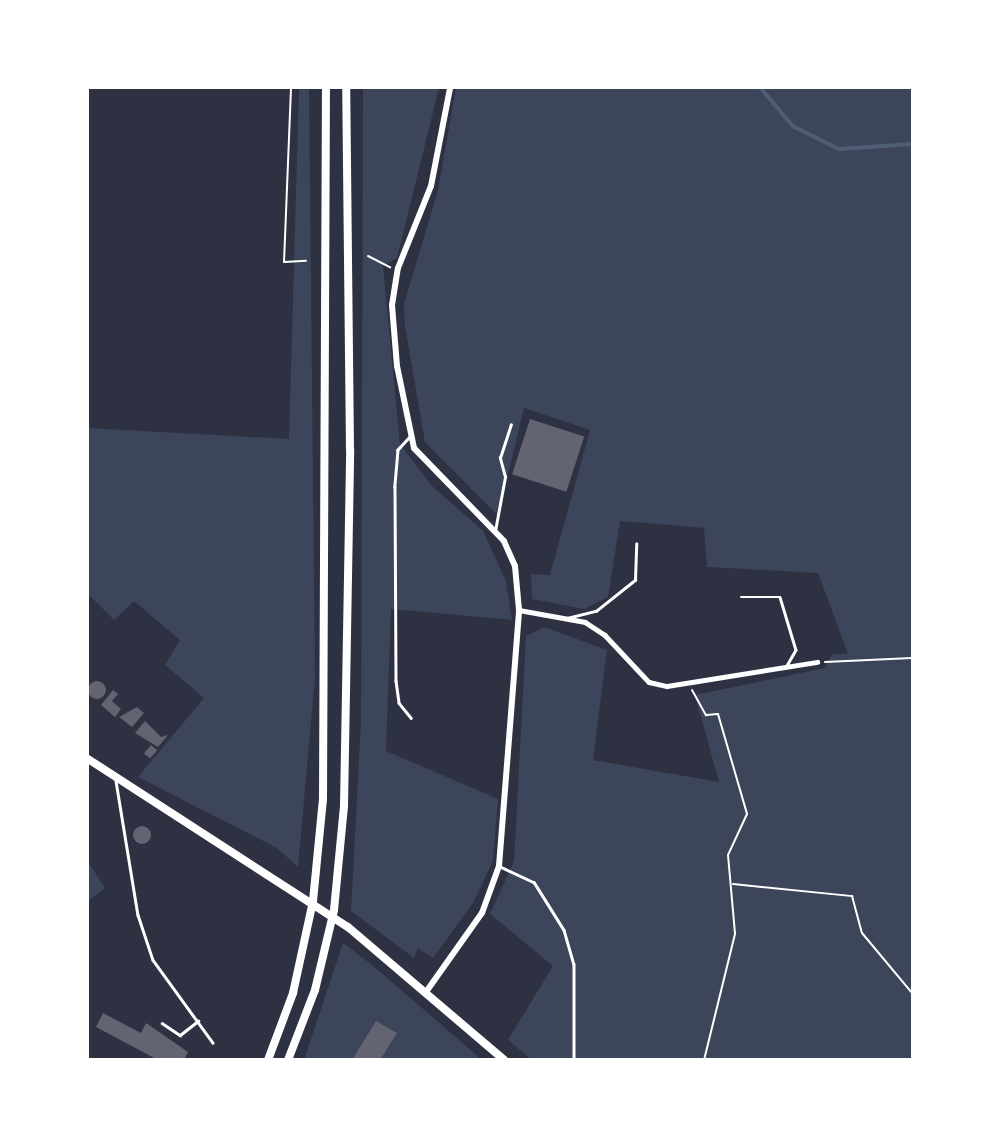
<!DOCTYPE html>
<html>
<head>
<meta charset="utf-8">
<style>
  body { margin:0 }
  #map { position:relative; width:1000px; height:1147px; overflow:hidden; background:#2d3142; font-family:Signika,sans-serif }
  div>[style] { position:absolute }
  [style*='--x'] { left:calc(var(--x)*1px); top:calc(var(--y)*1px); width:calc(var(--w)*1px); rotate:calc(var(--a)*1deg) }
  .green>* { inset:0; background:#3c4559 }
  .stream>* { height:3.5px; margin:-1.75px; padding:0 1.75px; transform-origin:1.75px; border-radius:1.75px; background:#4f5d75 }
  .building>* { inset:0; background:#626471; transform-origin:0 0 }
  .round { border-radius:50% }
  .path>* { height:2px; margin:-1px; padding:0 1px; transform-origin:1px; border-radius:1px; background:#fff }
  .service>* { height:2.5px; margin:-1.25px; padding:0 1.25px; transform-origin:1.25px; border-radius:1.25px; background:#fff }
  .minor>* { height:4.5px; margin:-2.25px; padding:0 2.25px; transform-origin:2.25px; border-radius:2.25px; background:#fff }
  .tertiary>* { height:6px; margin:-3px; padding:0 3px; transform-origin:3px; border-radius:3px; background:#fff }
  .primary>* { height:8px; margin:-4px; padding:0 4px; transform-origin:4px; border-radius:4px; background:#fff }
  .trunk>* { height:8px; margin:-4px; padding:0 4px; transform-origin:4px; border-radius:4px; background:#fff }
  span { translate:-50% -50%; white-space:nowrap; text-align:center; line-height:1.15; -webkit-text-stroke:5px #fff; paint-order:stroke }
  .frame { position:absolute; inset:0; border:89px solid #fff; pointer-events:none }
</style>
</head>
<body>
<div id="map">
  <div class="green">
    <div style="clip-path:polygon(299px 88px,309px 88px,315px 678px,298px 867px,277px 848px,138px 777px,204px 698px,165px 665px,180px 640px,134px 601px,114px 620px,88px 594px,88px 428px,289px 439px)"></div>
    <div style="clip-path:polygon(363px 88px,439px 88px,397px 258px,383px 266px,400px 444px,432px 486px,483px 531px,506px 581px,512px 620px,391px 609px,386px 751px,498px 799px,493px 861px,473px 903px,433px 958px,418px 948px,414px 958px,351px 911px,361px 721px)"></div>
    <div style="clip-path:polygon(456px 88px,912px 88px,912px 1059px,532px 1060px,508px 1040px,553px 966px,490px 914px,514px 861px,526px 636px,544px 627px,607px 650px,593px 760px,719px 782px,695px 695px,825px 668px,832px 654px,848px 654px,818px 573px,707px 567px,704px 528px,620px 521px,608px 597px,584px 609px,532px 599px,531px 574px,550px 575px,590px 430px,524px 408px,498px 516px,425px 442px,405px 327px,404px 304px,438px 190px)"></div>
    <div style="clip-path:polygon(88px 862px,105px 888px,88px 901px)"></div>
    <div style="clip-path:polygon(343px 943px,371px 964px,481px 1059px,304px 1060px)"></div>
  </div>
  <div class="stream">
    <div style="--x:761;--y:88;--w:50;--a:49.9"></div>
    <div style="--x:793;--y:126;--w:51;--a:26.6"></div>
    <div style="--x:839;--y:149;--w:73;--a:-3.9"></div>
  </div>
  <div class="building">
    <div style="left:530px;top:419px;width:57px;height:58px;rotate:18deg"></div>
    <div class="round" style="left:88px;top:681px;width:18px;height:18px"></div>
    <div style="clip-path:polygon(113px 690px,118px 694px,112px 701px,121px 709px,115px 717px,101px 705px)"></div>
    <div style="clip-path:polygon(137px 707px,144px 713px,132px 727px,119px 717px)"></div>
    <div style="clip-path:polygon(145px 721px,161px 737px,168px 735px,158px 747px,135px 733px)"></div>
    <div style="left:151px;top:745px;width:8px;height:11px;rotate:40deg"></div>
    <div class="round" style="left:133px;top:826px;width:18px;height:18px"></div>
    <div style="clip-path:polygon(103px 1013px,141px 1033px,146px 1023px,188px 1052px,184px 1060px,158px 1060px,96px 1027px)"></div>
    <div style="clip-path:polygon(376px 1021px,397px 1033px,380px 1060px,352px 1060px)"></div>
  </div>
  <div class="path">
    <div style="--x:291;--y:88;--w:174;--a:92.3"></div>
    <div style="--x:284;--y:262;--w:22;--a:-3"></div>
    <div style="--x:368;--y:256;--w:25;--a:27"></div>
    <div style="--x:825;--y:662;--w:87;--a:-2.6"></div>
    <div style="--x:692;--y:690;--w:29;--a:61"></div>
    <div style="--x:706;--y:715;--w:12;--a:-5"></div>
    <div style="--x:718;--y:714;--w:104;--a:73.8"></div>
    <div style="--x:747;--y:814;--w:45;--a:114.9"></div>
    <div style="--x:728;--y:855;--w:79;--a:84.9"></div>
    <div style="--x:735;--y:934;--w:130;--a:103.8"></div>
    <div style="--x:733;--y:884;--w:120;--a:5.8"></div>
    <div style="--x:852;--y:896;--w:38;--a:75"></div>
    <div style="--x:862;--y:933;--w:78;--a:50.2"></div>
  </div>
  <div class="service">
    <div style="--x:410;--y:437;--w:18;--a:133"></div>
    <div style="--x:398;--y:450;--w:37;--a:95"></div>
    <div style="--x:395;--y:487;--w:194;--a:89.7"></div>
    <div style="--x:396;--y:681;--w:22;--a:82"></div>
    <div style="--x:399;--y:703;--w:19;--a:51"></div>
    <div style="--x:495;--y:531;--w:55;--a:-79.5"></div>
    <div style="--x:505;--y:477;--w:20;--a:-105"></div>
    <div style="--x:500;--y:458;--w:35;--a:-72"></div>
    <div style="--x:741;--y:597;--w:39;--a:0"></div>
    <div style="--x:780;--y:597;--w:55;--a:73.2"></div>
    <div style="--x:796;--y:650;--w:20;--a:120"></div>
    <div style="--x:567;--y:618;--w:30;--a:-14"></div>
    <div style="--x:596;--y:611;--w:50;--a:-38.5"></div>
    <div style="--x:635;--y:580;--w:36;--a:-88"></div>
    <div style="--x:116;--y:781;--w:136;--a:80.7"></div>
    <div style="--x:138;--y:915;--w:47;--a:71.6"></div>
    <div style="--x:153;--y:960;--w:102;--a:54.1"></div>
    <div style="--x:499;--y:866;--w:38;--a:25"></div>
    <div style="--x:534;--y:882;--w:57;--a:58"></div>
    <div style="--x:564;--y:930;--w:35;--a:74"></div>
    <div style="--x:574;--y:964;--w:96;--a:90"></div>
    <div style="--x:162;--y:1023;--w:22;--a:34"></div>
    <div style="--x:180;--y:1035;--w:23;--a:-38"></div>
  </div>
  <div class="minor">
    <div style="--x:519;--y:610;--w:67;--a:10.3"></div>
    <div style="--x:585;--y:622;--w:24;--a:33"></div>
    <div style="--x:605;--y:635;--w:64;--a:46.9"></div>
    <div style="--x:649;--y:682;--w:18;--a:13"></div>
    <div style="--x:667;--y:686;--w:152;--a:-9.1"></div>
  </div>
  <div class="tertiary">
    <div style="--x:426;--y:992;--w:97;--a:-54.7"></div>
    <div style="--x:482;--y:913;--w:50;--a:-70.1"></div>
    <div style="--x:499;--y:866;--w:257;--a:-85.5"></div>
    <div style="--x:519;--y:610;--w:44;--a:-95.2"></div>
    <div style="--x:515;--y:566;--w:27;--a:-114"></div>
    <div style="--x:504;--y:541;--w:129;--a:-134.1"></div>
    <div style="--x:414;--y:448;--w:84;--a:-101.7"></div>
    <div style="--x:397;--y:366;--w:61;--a:-94.7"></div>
    <div style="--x:392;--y:305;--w:37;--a:-81"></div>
    <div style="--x:398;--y:268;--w:88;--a:-68.1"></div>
    <div style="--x:431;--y:186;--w:100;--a:-79"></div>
  </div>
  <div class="primary">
    <div style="--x:88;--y:759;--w:310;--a:32.9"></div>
    <div style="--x:348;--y:927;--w:205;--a:40.4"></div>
  </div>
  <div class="trunk">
    <div style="--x:268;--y:1060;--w:72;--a:-69.5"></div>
    <div style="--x:293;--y:993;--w:94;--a:-77.7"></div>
    <div style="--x:313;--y:901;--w:102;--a:-84.4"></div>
    <div style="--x:323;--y:799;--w:711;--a:-89.76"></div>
    <div style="--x:288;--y:1060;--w:75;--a:-68.9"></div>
    <div style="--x:315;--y:990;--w:82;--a:-76.6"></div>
    <div style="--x:334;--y:910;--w:104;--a:-84.5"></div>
    <div style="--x:344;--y:806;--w:356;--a:-89"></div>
    <div style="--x:350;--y:450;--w:362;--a:-90.6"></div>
  </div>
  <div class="frame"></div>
</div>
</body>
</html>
